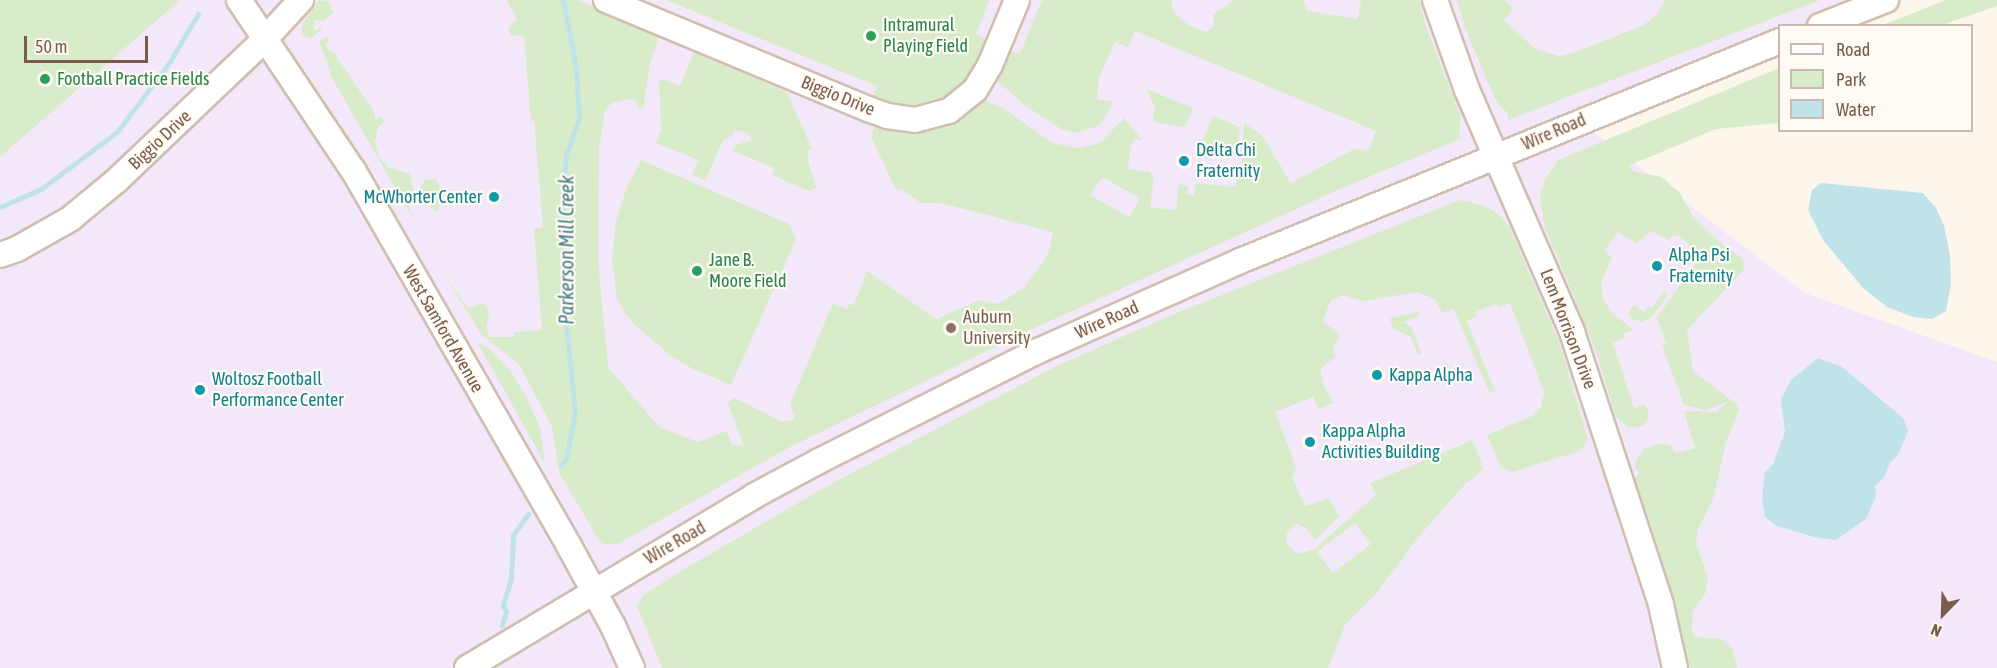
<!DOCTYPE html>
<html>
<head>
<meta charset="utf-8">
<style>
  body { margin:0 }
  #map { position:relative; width:1997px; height:668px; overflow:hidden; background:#fdf6ec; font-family:"Asap Condensed",sans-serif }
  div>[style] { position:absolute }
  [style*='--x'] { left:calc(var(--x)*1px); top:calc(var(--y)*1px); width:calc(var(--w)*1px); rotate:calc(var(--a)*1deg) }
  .education>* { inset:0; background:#f3e8fa }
  .green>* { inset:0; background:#d8ecc9 }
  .water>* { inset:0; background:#bfe3e8 }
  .stream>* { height:5px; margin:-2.5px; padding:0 2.5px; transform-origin:2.5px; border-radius:2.5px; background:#bfe3e8 }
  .roads { filter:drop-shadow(2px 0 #d1beb0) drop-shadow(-2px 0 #d1beb0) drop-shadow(0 2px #d1beb0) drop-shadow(0 -2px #d1beb0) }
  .minor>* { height:24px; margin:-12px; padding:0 12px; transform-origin:12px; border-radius:12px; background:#fff }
  .dots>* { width:16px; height:16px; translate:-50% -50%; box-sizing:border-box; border:3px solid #fffaf3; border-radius:50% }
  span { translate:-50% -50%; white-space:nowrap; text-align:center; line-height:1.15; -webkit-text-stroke:4.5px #fffaf3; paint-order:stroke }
  .leisure-label { font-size:18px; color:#27864d }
  .left { translate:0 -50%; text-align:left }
  .street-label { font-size:18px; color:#7a5c4d }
  .culture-label { font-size:18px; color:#0d838f }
  .right { translate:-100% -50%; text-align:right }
  .education-label { font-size:18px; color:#785e54 }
  .water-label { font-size:20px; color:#437c86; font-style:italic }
  .legend { position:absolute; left:1778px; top:24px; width:195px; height:108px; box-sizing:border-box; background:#fffaf3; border:2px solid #cabbb1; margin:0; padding:8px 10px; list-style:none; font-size:18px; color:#7a5c4d }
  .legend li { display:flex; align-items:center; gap:12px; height:30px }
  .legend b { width:30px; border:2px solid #cabbb1 }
  .north { position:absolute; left:1913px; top:584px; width:60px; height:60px; -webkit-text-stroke:4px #fffaf3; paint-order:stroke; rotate:203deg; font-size:16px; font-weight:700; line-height:24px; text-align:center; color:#7a5c4d }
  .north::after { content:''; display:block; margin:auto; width:21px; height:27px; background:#7a5c4d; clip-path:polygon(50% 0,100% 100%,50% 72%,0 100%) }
  .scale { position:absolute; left:24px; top:36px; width:124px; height:27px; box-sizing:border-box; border:3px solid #7a5c4d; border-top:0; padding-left:8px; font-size:18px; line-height:21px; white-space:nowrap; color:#7a5c4d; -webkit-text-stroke:4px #fffaf3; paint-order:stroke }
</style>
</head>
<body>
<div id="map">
  <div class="education">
    <div style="clip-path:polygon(0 0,1886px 0,1820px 25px,1780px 26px,1779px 41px,1579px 121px,1805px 293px,1997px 362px,1997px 668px,0 668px)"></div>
  </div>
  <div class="green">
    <div style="clip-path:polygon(0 0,178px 0,179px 1px,0 157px)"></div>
    <div style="clip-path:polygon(319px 0,329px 2px,333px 13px,324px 21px,314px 20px,314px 29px,318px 30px,320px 26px,322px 30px,311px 38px,306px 37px,302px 33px,302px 24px)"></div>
    <div style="clip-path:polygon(evenodd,507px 0,577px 0,652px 31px,658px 39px,650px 64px,643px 109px,637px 107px,636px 100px,627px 99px,611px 103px,605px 111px,599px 150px,598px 259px,608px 367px,659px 427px,698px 442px,727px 431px,732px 445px,743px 445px,728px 402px,735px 398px,782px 422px,795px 419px,790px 404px,833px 303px,847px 309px,849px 304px,854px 305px,867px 271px,936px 319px,980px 300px,998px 304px,1024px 288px,1048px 254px,1053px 232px,940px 203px,921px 203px,901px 189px,896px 190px,871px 137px,874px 128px,882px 126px,920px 130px,936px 127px,958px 118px,981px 99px,1003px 108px,1052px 143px,1078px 148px,1100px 143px,1124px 118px,1143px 141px,1135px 139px,1131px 145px,1128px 169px,1151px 172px,1151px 176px,1154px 177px,1150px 207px,1176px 210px,1179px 184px,1188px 186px,1187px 195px,1194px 195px,1196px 183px,1236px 187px,1237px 174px,1241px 173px,1244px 123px,1262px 135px,1291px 183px,1354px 149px,1369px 150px,1376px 131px,1135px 31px,1128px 47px,1115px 42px,1099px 77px,1097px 100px,1113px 101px,1104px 120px,1095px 127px,1077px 133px,1061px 129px,1026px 106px,994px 78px,1008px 49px,1020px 54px,1042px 0,1172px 0,1173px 11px,1187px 24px,1206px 32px,1214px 26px,1213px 15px,1233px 0,1303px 0,1307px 11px,1358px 19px,1361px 0,1419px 0,1426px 27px,1461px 117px,1459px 135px,1462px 138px,1340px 189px,1026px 332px,788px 448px,618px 544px,604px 544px,600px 542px,559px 473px,552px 427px,519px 364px,481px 334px,442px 271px,466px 306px,469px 308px,481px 304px,486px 305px,489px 315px,486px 327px,489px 337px,514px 337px,514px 332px,542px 330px,534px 228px,543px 227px,534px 121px,531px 121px,524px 36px,511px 35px,509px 31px,509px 27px,517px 19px,507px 0,1102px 177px,1140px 198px,1129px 217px,1090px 195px,1102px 177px)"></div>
    <div style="clip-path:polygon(666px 0,990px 0,976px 34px,990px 41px,970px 79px,947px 101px,912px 111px,872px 100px,877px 86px)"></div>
    <div style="clip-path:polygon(1457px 0,1505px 0,1513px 9px,1504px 20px,1535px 49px,1559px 56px,1573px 53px,1642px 26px,1657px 15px,1665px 0,1820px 0,1508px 120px,1507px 112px,1500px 107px,1494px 97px,1465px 28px)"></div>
    <div style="clip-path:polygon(1946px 0,1997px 0,1997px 6px,1942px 25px,1883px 25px)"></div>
    <div style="clip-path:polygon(326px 36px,330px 40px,326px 43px,328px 51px,334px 53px,374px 112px,375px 119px,382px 116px,384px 121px,378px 128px,375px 141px,379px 157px,389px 168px,410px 174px,415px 197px,408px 202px,412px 217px,332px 78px,319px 41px)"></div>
    <div style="clip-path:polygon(694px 52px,787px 92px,812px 149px,808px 151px,808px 160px,816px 188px,809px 191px,772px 175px,775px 168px,733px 151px,735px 145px,752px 140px,748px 133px,734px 130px,732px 136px,723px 140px,705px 181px,692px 175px,698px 160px,656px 143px,661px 131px,659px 82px,662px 79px,680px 86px)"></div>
    <div style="clip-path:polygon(1779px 68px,1779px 123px,1716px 129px,1628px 166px,1633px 171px,1661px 177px,1679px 192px,1693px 216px,1718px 241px,1743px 259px,1744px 270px,1687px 330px,1693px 371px,1736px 404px,1739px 410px,1726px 442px,1713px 499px,1698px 529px,1696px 543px,1708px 578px,1705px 594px,1693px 611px,1692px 627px,1694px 637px,1722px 639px,1733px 649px,1737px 668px,1690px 668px,1635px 479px,1640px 472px,1636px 469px,1635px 463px,1645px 448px,1661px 443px,1671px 446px,1675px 453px,1695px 448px,1684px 411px,1716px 412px,1728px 402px,1705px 410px,1684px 405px,1662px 345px,1666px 344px,1657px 317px,1699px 259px,1698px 251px,1678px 236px,1672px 236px,1669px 240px,1652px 231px,1636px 243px,1618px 232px,1604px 251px,1612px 257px,1601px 282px,1603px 299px,1612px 313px,1634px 330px,1624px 333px,1624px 338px,1613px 343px,1634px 408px,1645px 405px,1648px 411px,1648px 420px,1642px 426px,1628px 428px,1615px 415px,1596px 351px,1544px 225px,1540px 196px,1545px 179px,1558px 160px)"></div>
    <div style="clip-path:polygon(1146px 89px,1193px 108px,1185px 127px,1153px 122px,1155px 107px)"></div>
    <div style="clip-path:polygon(1213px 116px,1240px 127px,1237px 152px,1208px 148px,1203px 139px)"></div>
    <div style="clip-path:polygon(641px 160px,789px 224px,796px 239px,731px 385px,693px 369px,671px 356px,636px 326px,623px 311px,617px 298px,612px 260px,616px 221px,627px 187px)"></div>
    <div style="clip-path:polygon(435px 178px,440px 186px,439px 212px,433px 210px,429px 206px,429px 200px,423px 200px,419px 190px,425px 179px,432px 180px)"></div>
    <div style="clip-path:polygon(evenodd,1460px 200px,1486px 206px,1502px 217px,1510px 228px,1560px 344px,1588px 440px,1580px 451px,1513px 472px,1501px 467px,1487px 435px,1532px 416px,1541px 407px,1544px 392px,1510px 303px,1500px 307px,1496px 304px,1477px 311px,1476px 317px,1467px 321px,1495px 391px,1489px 392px,1454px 309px,1442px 313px,1435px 299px,1417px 292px,1363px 301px,1343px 295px,1331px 300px,1323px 321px,1340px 335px,1333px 348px,1335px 357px,1320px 369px,1324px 386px,1333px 403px,1319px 409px,1313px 397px,1275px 412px,1293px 458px,1296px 470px,1292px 477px,1305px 506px,1329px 498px,1339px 516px,1315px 541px,1307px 529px,1296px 523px,1287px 532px,1286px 543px,1297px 554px,1313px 550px,1376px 495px,1370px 483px,1473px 440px,1483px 468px,1478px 475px,1466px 483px,1421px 534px,1375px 595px,1345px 625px,1328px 668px,662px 668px,637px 606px,643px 595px,681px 571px,829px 485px,1057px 366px,1162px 319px,1460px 200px,1355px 523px,1371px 544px,1333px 573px,1317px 552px,1355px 523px)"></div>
    <div style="clip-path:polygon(1664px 291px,1668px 295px,1652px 317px,1642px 322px,1630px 318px,1628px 313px,1634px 305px,1644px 312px,1648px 306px,1652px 308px)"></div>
    <div style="clip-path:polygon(1419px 312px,1419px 316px,1404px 322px,1412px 328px,1421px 353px,1418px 355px,1410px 336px,1393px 329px,1390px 318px)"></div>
    <div style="clip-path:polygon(478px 343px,491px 350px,512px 373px,527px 398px,540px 428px,545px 464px)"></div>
  </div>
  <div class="water">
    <div style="clip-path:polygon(1821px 183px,1923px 193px,1936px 208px,1944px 226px,1950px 255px,1951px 284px,1946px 311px,1932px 319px,1913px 317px,1887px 307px,1863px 288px,1823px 240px,1808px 210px,1812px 190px)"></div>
    <div style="clip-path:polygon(1818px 358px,1842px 367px,1903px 418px,1908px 431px,1898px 455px,1890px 462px,1885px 476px,1875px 486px,1876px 496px,1866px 519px,1836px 540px,1814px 537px,1777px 526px,1765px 517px,1762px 498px,1765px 472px,1773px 464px,1785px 432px,1781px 399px,1791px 380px)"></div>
  </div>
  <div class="stream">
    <div style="--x:0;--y:207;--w:45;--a:-23.7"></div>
    <div style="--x:41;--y:189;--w:95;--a:-36.9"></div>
    <div style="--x:117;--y:132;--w:86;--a:-53"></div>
    <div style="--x:169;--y:63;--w:57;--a:-59.4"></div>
    <div style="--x:561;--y:465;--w:8;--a:-50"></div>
    <div style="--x:566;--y:459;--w:48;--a:-79.2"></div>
    <div style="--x:575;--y:412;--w:89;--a:-95.8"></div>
    <div style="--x:566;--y:323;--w:63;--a:-87.3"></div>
    <div style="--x:569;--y:260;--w:58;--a:-96.9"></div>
    <div style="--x:562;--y:202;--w:46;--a:-85"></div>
    <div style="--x:566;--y:156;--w:40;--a:-71.1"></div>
    <div style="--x:579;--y:118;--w:51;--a:-93.4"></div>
    <div style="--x:576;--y:67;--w:68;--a:-101"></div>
    <div style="--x:502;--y:625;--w:14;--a:-73"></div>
    <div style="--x:506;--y:612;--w:8;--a:-113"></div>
    <div style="--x:503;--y:605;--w:28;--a:-73"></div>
    <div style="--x:511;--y:578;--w:43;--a:-87.3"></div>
    <div style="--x:513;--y:535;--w:26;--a:-54"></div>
  </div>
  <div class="roads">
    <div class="minor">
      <div style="--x:239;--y:0;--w:205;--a:56.2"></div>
      <div style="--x:353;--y:170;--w:434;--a:60.1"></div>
      <div style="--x:569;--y:546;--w:91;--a:61.2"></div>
      <div style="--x:613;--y:626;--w:46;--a:65.7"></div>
      <div style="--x:606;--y:0;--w:284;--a:22.6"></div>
      <div style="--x:868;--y:109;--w:20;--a:20"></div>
      <div style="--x:887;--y:116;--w:28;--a:8"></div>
      <div style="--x:915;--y:120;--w:35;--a:-15"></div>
      <div style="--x:949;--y:111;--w:33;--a:-39"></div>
      <div style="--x:975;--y:90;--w:29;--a:-59"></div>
      <div style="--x:990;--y:65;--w:70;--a:-67.4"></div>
      <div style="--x:1435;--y:0;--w:96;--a:70.4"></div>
      <div style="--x:1467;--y:90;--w:264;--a:66.5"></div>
      <div style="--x:1572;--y:332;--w:287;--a:71.9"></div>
      <div style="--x:1661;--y:605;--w:65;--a:77.5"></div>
      <div style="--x:1820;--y:26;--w:71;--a:-21.5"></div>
      <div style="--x:0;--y:255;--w:18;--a:-19"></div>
      <div style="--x:17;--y:249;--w:61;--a:-29.5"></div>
      <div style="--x:70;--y:219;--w:60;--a:-39.6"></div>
      <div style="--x:116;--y:181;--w:207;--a:-43.6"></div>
      <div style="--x:266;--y:38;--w:52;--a:-47.4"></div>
      <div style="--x:467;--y:668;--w:335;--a:-30.9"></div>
      <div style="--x:754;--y:496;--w:74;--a:-28.3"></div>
      <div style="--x:819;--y:461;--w:245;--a:-26.7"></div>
      <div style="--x:1038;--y:351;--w:221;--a:-24"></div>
      <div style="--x:1240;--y:261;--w:583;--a:-22.17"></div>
    </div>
  </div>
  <div class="dots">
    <div style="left:871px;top:36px;background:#2e9e5b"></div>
    <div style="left:45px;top:79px;background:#2e9e5b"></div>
    <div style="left:1184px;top:161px;background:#0f9aa8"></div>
    <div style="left:494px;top:197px;background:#0f9aa8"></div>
    <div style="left:1657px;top:266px;background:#0f9aa8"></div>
    <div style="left:697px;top:271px;background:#2e9e5b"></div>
    <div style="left:951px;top:328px;background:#8d6e63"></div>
    <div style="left:1377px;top:375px;background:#0f9aa8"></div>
    <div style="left:200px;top:390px;background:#0f9aa8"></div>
    <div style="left:1310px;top:442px;background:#0f9aa8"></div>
  </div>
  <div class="leisure-label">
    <span class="left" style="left:883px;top:36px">Intramural<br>Playing Field</span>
    <span class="left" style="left:57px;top:79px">Football Practice Fields</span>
    <span class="left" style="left:709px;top:271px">Jane B.<br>Moore Field</span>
  </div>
  <div class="street-label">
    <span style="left:838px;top:96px;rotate:22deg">Biggio Drive</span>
    <span style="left:1554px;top:132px;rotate:-23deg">Wire Road</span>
    <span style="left:160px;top:140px;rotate:-43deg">Biggio Drive</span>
    <span style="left:1107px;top:320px;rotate:-24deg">Wire Road</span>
    <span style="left:443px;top:329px;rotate:60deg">West Samford Avenue</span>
    <span style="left:1568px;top:329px;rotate:69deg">Lem Morrison Drive</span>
    <span style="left:675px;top:543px;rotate:-30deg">Wire Road</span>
  </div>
  <div class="culture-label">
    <span class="left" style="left:1196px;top:161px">Delta Chi<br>Fraternity</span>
    <span class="right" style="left:482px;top:197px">McWhorter Center</span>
    <span class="left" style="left:1669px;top:266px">Alpha Psi<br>Fraternity</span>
    <span class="left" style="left:1389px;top:375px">Kappa Alpha</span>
    <span class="left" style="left:212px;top:390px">Woltosz Football<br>Performance Center</span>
    <span class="left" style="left:1322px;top:442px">Kappa Alpha<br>Activities Building</span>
  </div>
  <div class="education-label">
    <span class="left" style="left:963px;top:328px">Auburn<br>University</span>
  </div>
  <div class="water-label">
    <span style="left:566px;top:250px;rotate:-90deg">Parkerson Mill Creek</span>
  </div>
  <ul class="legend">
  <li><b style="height:8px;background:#fff"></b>Road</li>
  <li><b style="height:16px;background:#d8ecc9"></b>Park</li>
  <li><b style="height:16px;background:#bfe3e8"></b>Water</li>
  </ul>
  <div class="north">N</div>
  <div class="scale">50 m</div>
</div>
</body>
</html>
